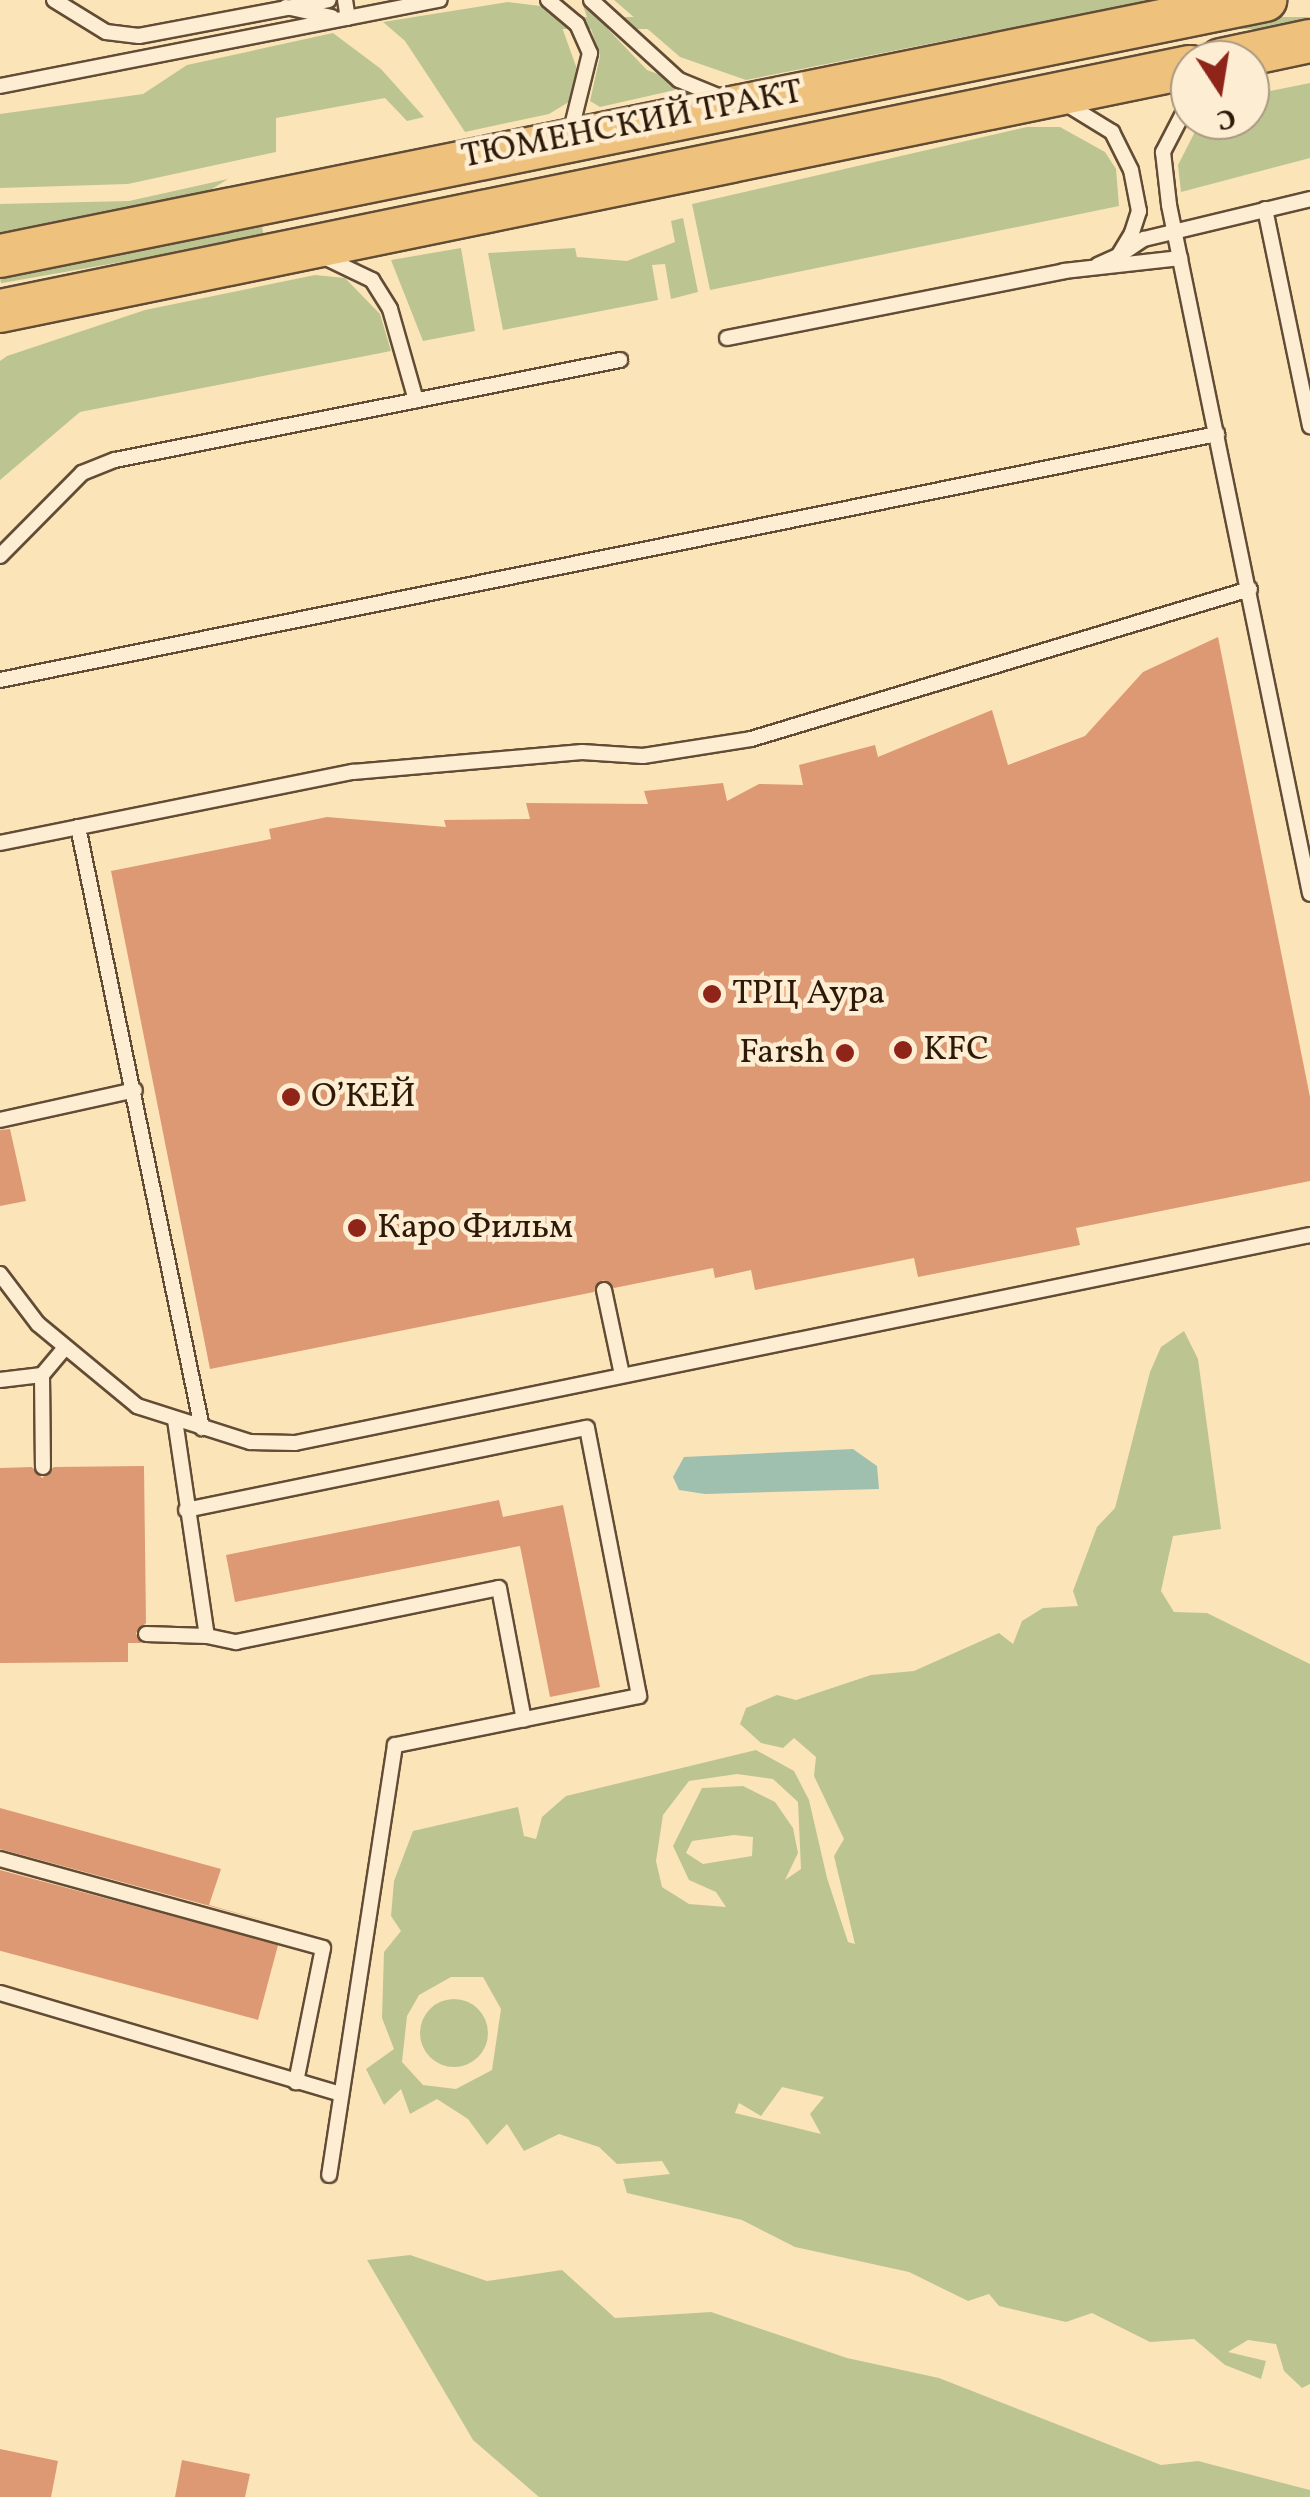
<!DOCTYPE html>
<html>
<head>
<meta charset="utf-8">
<style>
  body { margin:0 }
  #map { position:relative; width:1310px; height:2497px; overflow:hidden; background:#fce4b9; font-family:Vollkorn,serif }
  div>[style] { position:absolute }
  [style*='--x'] { left:calc(var(--x)*1px); top:calc(var(--y)*1px); width:calc(var(--w)*1px); rotate:calc(var(--a)*1deg) }
  .green>* { inset:0; background:#bcc591; transform-origin:0 0 }
  .round { border-radius:50% }
  .water>* { inset:0; background:#9fbfaf }
  .building>* { inset:0; background:#dc9973; transform-origin:0 0 }
  .roads { filter:drop-shadow(2px 0 #624c35) drop-shadow(-2px 0 #624c35) drop-shadow(0 2px #624c35) drop-shadow(0 -2px #624c35) }
  .service>* { height:14px; margin:-7px; padding:0 7px; transform-origin:7px; border-radius:7px; background:#fdedd2 }
  .primary>* { height:42px; margin:-21px; padding:0 21px; transform-origin:21px; border-radius:21px; background:#eec27c }
  .dots>* { width:28px; height:28px; translate:-50% -50%; box-sizing:border-box; border:5px solid #fdedd2; border-radius:50% }
  span { translate:-50% -50%; white-space:nowrap; text-align:center; line-height:1.15; -webkit-text-stroke:9px #fdedd2; paint-order:stroke }
  .street-label { font-size:35px; color:#2e1909 }
  .poi-label { font-size:35px; color:#2e1909 }
  .left { translate:0 -50%; text-align:left }
  .right { translate:-100% -50%; text-align:right }
  .north { position:absolute; left:1170px; top:40px; width:100px; height:100px; box-sizing:border-box; background:#fdedd2; border:2px solid #aa9882; border-radius:50%; rotate:168deg; font-size:28px; font-weight:700; line-height:40px; text-align:center; color:#2e1909 }
  .north::after { content:''; display:block; margin:auto; width:35px; height:45px; background:#8f2418; clip-path:polygon(50% 0,100% 100%,50% 72%,0 100%) }
</style>
</head>
<body>
<div id="map">
  <div class="green">
    <div style="clip-path:polygon(614px 0,1150px 0,746px 80px,680px 57px)"></div>
    <div style="clip-path:polygon(508px 2px,540px 6px,559px 19px,577px 69px,572px 100px,549px 114px,465px 132px,405px 41px,383px 22px)"></div>
    <div style="clip-path:polygon(582px 2px,647px 70px,671px 79px,675px 90px,600px 107px,590px 101px,600px 56px)"></div>
    <div style="left:1310px;top:17px;width:12px;height:855px;rotate:90deg"></div>
    <div style="clip-path:polygon(333px 33px,381px 69px,424px 117px,407px 121px,385px 98px,276px 118px,276px 152px,128px 184px,0 188px,0 114px,143px 94px,187px 65px)"></div>
    <div style="clip-path:polygon(1310px 83px,1310px 158px,1181px 192px,1178px 165px,1201px 120px,1250px 120px,1250px 95px)"></div>
    <div style="clip-path:polygon(1027px 127px,1060px 127px,1105px 152px,1116px 169px,1119px 206px,710px 290px,692px 204px)"></div>
    <div style="clip-path:polygon(228px 179px,207px 192px,0 237px,0 204px,129px 201px)"></div>
    <div style="clip-path:polygon(683px 218px,698px 292px,671px 299px,665px 264px,652px 265px,658px 300px,503px 330px,488px 253px,575px 248px,577px 257px,627px 261px,675px 242px,671px 221px)"></div>
    <div style="left:262px;top:226px;width:11px;height:267px;rotate:80deg"></div>
    <div style="clip-path:polygon(461px 248px,475px 331px,423px 341px,391px 260px)"></div>
    <div style="clip-path:polygon(315px 275px,345px 278px,380px 314px,391px 351px,80px 412px,0 480px,0 361px,7px 356px,145px 310px)"></div>
    <div style="clip-path:polygon(evenodd,1184px 1331px,1198px 1359px,1221px 1529px,1173px 1536px,1161px 1591px,1174px 1612px,1207px 1613px,1310px 1664px,1310px 2384px,1302px 2388px,1284px 2371px,1276px 2344px,1248px 2340px,1228px 2352px,1266px 2361px,1261px 2379px,1225px 2365px,1194px 2339px,1150px 2342px,1092px 2313px,1066px 2322px,999px 2306px,989px 2294px,968px 2301px,909px 2272px,795px 2247px,742px 2220px,627px 2193px,623px 2179px,670px 2174px,662px 2161px,617px 2164px,599px 2147px,559px 2134px,524px 2151px,507px 2124px,487px 2145px,468px 2119px,437px 2099px,410px 2114px,401px 2089px,384px 2105px,366px 2069px,394px 2049px,382px 2018px,384px 1952px,401px 1931px,391px 1916px,394px 1881px,413px 1831px,518px 1807px,524px 1836px,536px 1839px,542px 1817px,566px 1796px,756px 1750px,794px 1771px,809px 1800px,827px 1878px,848px 1942px,855px 1944px,834px 1856px,844px 1839px,814px 1776px,816px 1757px,794px 1738px,783px 1748px,761px 1743px,740px 1724px,746px 1708px,777px 1695px,796px 1700px,871px 1675px,914px 1671px,999px 1633px,1013px 1644px,1022px 1621px,1043px 1608px,1078px 1606px,1073px 1591px,1097px 1527px,1115px 1508px,1150px 1372px,1161px 1347px,1184px 1331px,737px 1774px,773px 1779px,798px 1802px,801px 1869px,785px 1880px,798px 1853px,793px 1828px,775px 1802px,743px 1786px,702px 1788px,673px 1846px,689px 1880px,716px 1892px,726px 1907px,689px 1904px,662px 1887px,656px 1861px,663px 1815px,689px 1781px,737px 1774px,1184px 1331px,734px 1835px,753px 1837px,752px 1856px,703px 1864px,686px 1853px,692px 1841px,734px 1835px,1184px 1331px,451px 1977px,483px 1977px,501px 2009px,492px 2070px,456px 2089px,423px 2085px,402px 2062px,407px 2016px,419px 1995px,451px 1977px,1184px 1331px,782px 2087px,824px 2097px,810px 2114px,821px 2134px,735px 2113px,739px 2103px,761px 2116px,782px 2087px)"></div>
    <div class="round" style="left:420px;top:1999px;width:68px;height:68px"></div>
    <div style="clip-path:polygon(410px 2255px,487px 2281px,562px 2270px,615px 2318px,711px 2312px,847px 2358px,939px 2378px,1161px 2465px,1198px 2461px,1310px 2490px,1310px 2497px,539px 2497px,473px 2440px,367px 2260px)"></div>
  </div>
  <div class="water">
    <div style="clip-path:polygon(853px 1449px,877px 1466px,879px 1489px,705px 1494px,679px 1490px,673px 1477px,684px 1457px)"></div>
  </div>
  <div class="building">
    <div style="clip-path:polygon(1218px 637px,1310px 1097px,1310px 1181px,1076px 1228px,1080px 1245px,918px 1277px,914px 1258px,755px 1290px,751px 1270px,715px 1278px,713px 1268px,614px 1288px,603px 1280px,594px 1292px,210px 1369px,111px 871px,271px 839px,269px 829px,327px 817px,446px 827px,444px 820px,530px 819px,526px 803px,648px 804px,644px 791px,723px 783px,727px 801px,759px 784px,803px 785px,799px 765px,875px 745px,878px 757px,992px 710px,1008px 765px,1085px 736px,1143px 672px)"></div>
    <div style="clip-path:polygon(10px 1129px,26px 1201px,0 1206px,0 1130px)"></div>
    <div style="clip-path:polygon(144px 1466px,146px 1623px,136px 1633px,141px 1643px,128px 1643px,128px 1662px,0 1663px,0 1468px,32px 1467px,42px 1478px,54px 1467px)"></div>
    <div style="clip-path:polygon(499px 1500px,503px 1517px,563px 1505px,600px 1687px,550px 1697px,520px 1546px,235px 1602px,226px 1555px)"></div>
    <div style="clip-path:polygon(0 1808px,221px 1869px,209px 1905px,284px 1926px,0 1849px)"></div>
    <div style="left:0;top:1870px;width:288px;height:78px;rotate:15deg"></div>
    <div style="clip-path:polygon(0 2449px,58px 2461px,51px 2497px,0 2497px)"></div>
    <div style="clip-path:polygon(182px 2460px,250px 2474px,245px 2497px,175px 2497px)"></div>
  </div>
  <div class="roads">
    <div class="service">
      <div style="--x:54;--y:0;--w:61;--a:31.6"></div>
      <div style="--x:106;--y:32;--w:33;--a:7"></div>
      <div style="--x:139;--y:36;--w:193;--a:-10.7"></div>
      <div style="--x:345;--y:0;--w:18;--a:81"></div>
      <div style="--x:548;--y:0;--w:38;--a:40"></div>
      <div style="--x:577;--y:24;--w:32;--a:66"></div>
      <div style="--x:590;--y:53;--w:83;--a:103.9"></div>
      <div style="--x:591;--y:0;--w:119;--a:42.3"></div>
      <div style="--x:679;--y:80;--w:48;--a:22.2"></div>
      <div style="--x:286;--y:7;--w:47;--a:12.3"></div>
      <div style="--x:0;--y:86;--w:448;--a:-11.1"></div>
      <div style="--x:1190;--y:100;--w:59;--a:117.4"></div>
      <div style="--x:1163;--y:152;--w:53;--a:83.5"></div>
      <div style="--x:1169;--y:205;--w:703;--a:78.43"></div>
      <div style="--x:1068;--y:105;--w:52;--a:31.5"></div>
      <div style="--x:1112;--y:132;--w:42;--a:63.4"></div>
      <div style="--x:1131;--y:170;--w:42;--a:79"></div>
      <div style="--x:1139;--y:211;--w:23;--a:108"></div>
      <div style="--x:1132;--y:233;--w:27;--a:121"></div>
      <div style="--x:1118;--y:256;--w:22;--a:156"></div>
      <div style="--x:1265;--y:209;--w:222;--a:78.3"></div>
      <div style="--x:1120;--y:255;--w:29;--a:-34"></div>
      <div style="--x:1144;--y:239;--w:171;--a:-13.5"></div>
      <div style="--x:328;--y:259;--w:49;--a:25.5"></div>
      <div style="--x:372;--y:280;--w:34;--a:58"></div>
      <div style="--x:390;--y:309;--w:95;--a:74.1"></div>
      <div style="--x:727;--y:338;--w:344;--a:-11.2"></div>
      <div style="--x:1064;--y:271;--w:117;--a:-6.4"></div>
      <div style="--x:0;--y:556;--w:117;--a:-45.3"></div>
      <div style="--x:82;--y:473;--w:35;--a:-22"></div>
      <div style="--x:115;--y:460;--w:515;--a:-11.2"></div>
      <div style="--x:0;--y:680;--w:1242;--a:-11.43"></div>
      <div style="--x:78;--y:827;--w:614;--a:78.34"></div>
      <div style="--x:0;--y:843;--w:360;--a:-11.4"></div>
      <div style="--x:353;--y:772;--w:230;--a:-5"></div>
      <div style="--x:582;--y:752;--w:61;--a:3.8"></div>
      <div style="--x:643;--y:756;--w:109;--a:-8.9"></div>
      <div style="--x:751;--y:739;--w:521;--a:-16.73"></div>
      <div style="--x:0;--y:1120;--w:138;--a:-12.5"></div>
      <div style="--x:0;--y:1274;--w:63;--a:52.8"></div>
      <div style="--x:38;--y:1324;--w:129;--a:39.6"></div>
      <div style="--x:137;--y:1406;--w:119;--a:17.7"></div>
      <div style="--x:250;--y:1442;--w:45;--a:1.3"></div>
      <div style="--x:295;--y:1443;--w:1036;--a:-11.58"></div>
      <div style="--x:604;--y:1290;--w:87;--a:78"></div>
      <div style="--x:42;--y:1375;--w:92;--a:89.4"></div>
      <div style="--x:0;--y:1380;--w:42;--a:-6.8"></div>
      <div style="--x:42;--y:1375;--w:35;--a:-50"></div>
      <div style="--x:175;--y:1420;--w:218;--a:81.6"></div>
      <div style="--x:207;--y:1636;--w:30;--a:12"></div>
      <div style="--x:236;--y:1642;--w:268;--a:-11.6"></div>
      <div style="--x:499;--y:1588;--w:134;--a:79.3"></div>
      <div style="--x:186;--y:1510;--w:409;--a:-11.6"></div>
      <div style="--x:587;--y:1428;--w:273;--a:79"></div>
      <div style="--x:639;--y:1696;--w:249;--a:168.6"></div>
      <div style="--x:395;--y:1745;--w:435;--a:98.7"></div>
      <div style="--x:146;--y:1634;--w:61;--a:1.9"></div>
      <div style="--x:0;--y:1859;--w:335;--a:15.4"></div>
      <div style="--x:323;--y:1948;--w:137;--a:101.4"></div>
      <div style="--x:0;--y:1993;--w:356;--a:16.5"></div>
    </div>
    <div class="primary">
      <div style="--x:1221;--y:60;--w:91;--a:-12.1"></div>
      <div style="--x:0;--y:256;--w:1291;--a:-11.44"></div>
      <div style="--x:0;--y:311;--w:1215;--a:-11.59"></div>
    </div>
  </div>
  <div class="dots">
    <div style="left:712px;top:994px;background:#8f2418"></div>
    <div style="left:903px;top:1050px;background:#8f2418"></div>
    <div style="left:845px;top:1053px;background:#8f2418"></div>
    <div style="left:291px;top:1097px;background:#8f2418"></div>
    <div style="left:357px;top:1228px;background:#8f2418"></div>
  </div>
  <div class="street-label">
    <span style="left:632px;top:125px;rotate:-11deg">ТЮМЕНСКИЙ ТРАКТ</span>
  </div>
  <div class="poi-label">
    <span class="left" style="left:732px;top:994px">ТРЦ Аура</span>
    <span class="left" style="left:923px;top:1050px">KFC</span>
    <span class="right" style="left:825px;top:1053px">Farsh</span>
    <span class="left" style="left:311px;top:1097px">О’КЕЙ</span>
    <span class="left" style="left:377px;top:1228px">Каро Фильм</span>
  </div>
  <div class="north">С</div>
</div>
</body>
</html>
